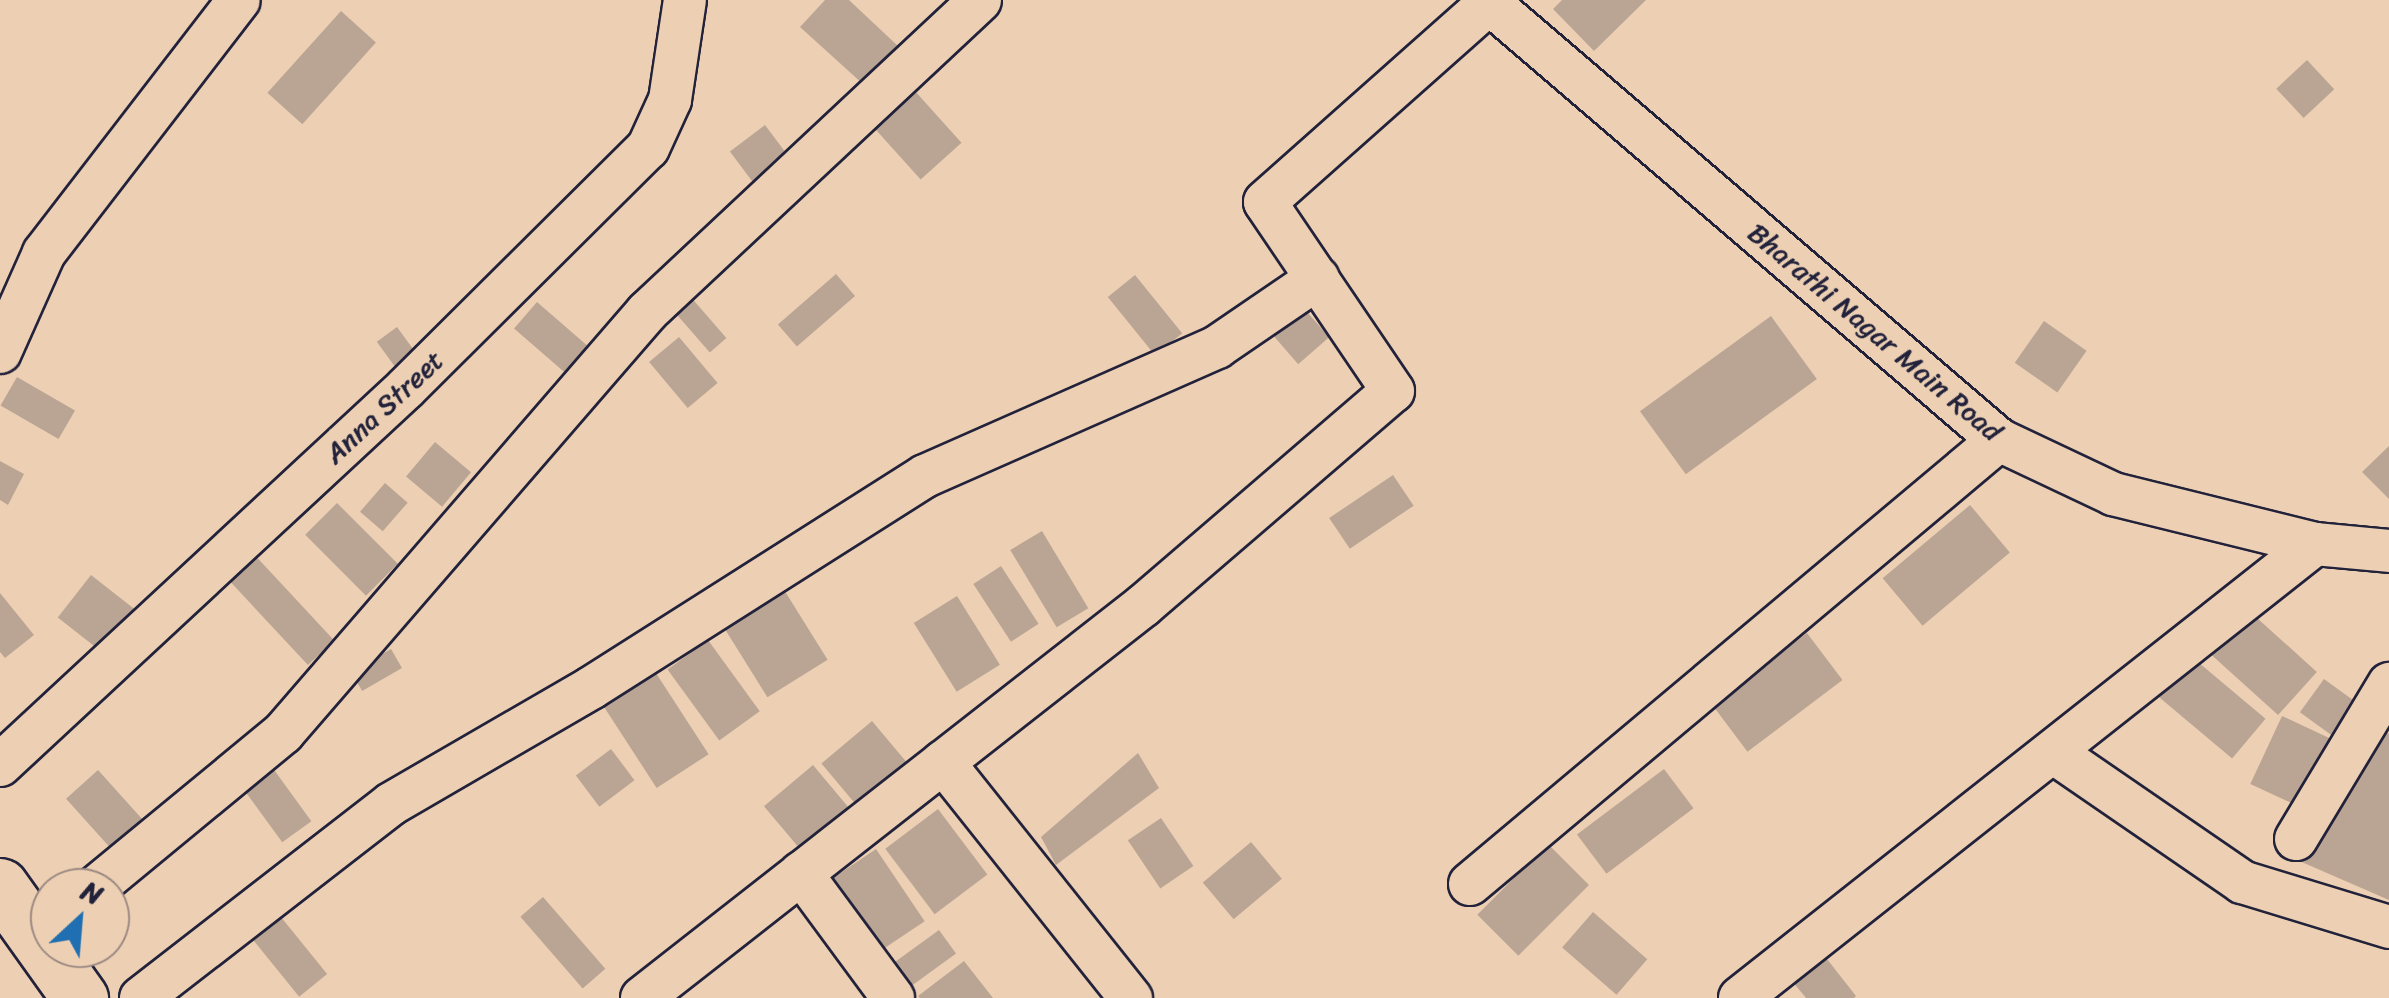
<!DOCTYPE html>
<html>
<head>
<meta charset="utf-8">
<style>
  body { margin:0 }
  #map { position:relative; width:2389px; height:998px; overflow:hidden; background:#edd0b3; font-family:Sriracha,sans-serif }
  div>[style] { position:absolute }
  [style*='--x'] { left:calc(var(--x)*1px); top:calc(var(--y)*1px); width:calc(var(--w)*1px); rotate:calc(var(--a)*1deg) }
  .building>* { inset:0; background:#baa595; transform-origin:0 0 }
  .roads { filter:drop-shadow(2px 0 #22223b) drop-shadow(-2px 0 #22223b) drop-shadow(0 2px #22223b) drop-shadow(0 -2px #22223b) }
  .street>* { height:42px; margin:-21px; padding:0 21px; transform-origin:21px; border-radius:21px; background:#edd0b3 }
  .secondary>* { height:55px; margin:-27.5px; padding:0 27.5px; transform-origin:27.5px; border-radius:27.5px; background:#edd0b3 }
  span { translate:-50% -50%; white-space:nowrap; text-align:center; line-height:1.15; -webkit-text-stroke:9px #edd0b3; paint-order:stroke }
  .street-label { font-size:28px; color:#22223b }
  .north { position:absolute; left:30px; top:868px; width:100px; height:100px; box-sizing:border-box; background:#edd0b3; border:2px solid #9c8a83; border-radius:50%; rotate:26deg; font-size:28px; font-weight:700; line-height:40px; text-align:center; color:#22223b }
  .north::after { content:''; display:block; margin:auto; width:35px; height:45px; background:#1f6fb2; clip-path:polygon(50% 0,100% 100%,50% 72%,0 100%) }
</style>
</head>
<body>
<div id="map">
  <div class="building">
    <div style="clip-path:polygon(825px 0,849px 0,899px 47px,864px 85px,800px 27px)"></div>
    <div style="clip-path:polygon(1562px 0,1646px 0,1594px 51px,1553px 9px)"></div>
    <div style="left:341px;top:11px;width:47px;height:110px;rotate:42deg"></div>
    <div style="left:2307px;top:60px;width:40px;height:42px;rotate:47deg"></div>
    <div style="left:914px;top:90px;width:71px;height:55px;rotate:48deg"></div>
    <div style="left:765px;top:125px;width:39px;height:44px;rotate:53deg"></div>
    <div style="left:836px;top:274px;width:29px;height:77px;rotate:49deg"></div>
    <div style="left:1135px;top:275px;width:75px;height:35px;rotate:51deg"></div>
    <div style="left:689px;top:295px;width:57px;height:22px;rotate:49deg"></div>
    <div style="left:1295px;top:298px;width:52px;height:41px;rotate:49deg"></div>
    <div style="left:537px;top:302px;width:68px;height:35px;rotate:41deg"></div>
    <div style="left:1771px;top:316px;width:78px;height:162px;rotate:54deg"></div>
    <div style="left:2044px;top:321px;width:52px;height:51px;rotate:35deg"></div>
    <div style="left:397px;top:327px;width:39px;height:25px;rotate:54deg"></div>
    <div style="left:679px;top:337px;width:60px;height:39px;rotate:50deg"></div>
    <div style="left:17px;top:377px;width:67px;height:33px;rotate:30deg"></div>
    <div style="left:435px;top:442px;width:47px;height:45px;rotate:40deg"></div>
    <div style="clip-path:polygon(2389px 446px,2389px 499px,2362px 472px)"></div>
    <div style="clip-path:polygon(0 461px,24px 474px,8px 505px,0 500px)"></div>
    <div style="left:1393px;top:475px;width:37px;height:77px;rotate:56deg"></div>
    <div style="left:385px;top:483px;width:30px;height:38px;rotate:41deg"></div>
    <div style="left:337px;top:503px;width:86px;height:45px;rotate:45deg"></div>
    <div style="left:1970px;top:505px;width:62px;height:114px;rotate:50deg"></div>
    <div style="left:1042px;top:531px;width:90px;height:37px;rotate:59deg"></div>
    <div style="left:249px;top:549px;width:125px;height:36px;rotate:47deg"></div>
    <div style="left:1001px;top:566px;width:69px;height:33px;rotate:57deg"></div>
    <div style="left:91px;top:575px;width:66px;height:54px;rotate:38deg"></div>
    <div style="left:781px;top:585px;width:88px;height:71px;rotate:58deg"></div>
    <div style="clip-path:polygon(0 593px,34px 635px,5px 658px,0 652px)"></div>
    <div style="left:957px;top:596px;width:81px;height:51px;rotate:58deg"></div>
    <div style="left:2247px;top:609px;width:94px;height:58px;rotate:42deg"></div>
    <div style="left:1807px;top:633px;width:59px;height:119px;rotate:53deg"></div>
    <div style="left:708px;top:640px;width:88px;height:50px;rotate:54deg"></div>
    <div style="left:391px;top:649px;width:22px;height:46px;rotate:60deg"></div>
    <div style="left:2192px;top:657px;width:96px;height:52px;rotate:40deg"></div>
    <div style="left:652px;top:667px;width:104px;height:62px;rotate:57deg"></div>
    <div style="left:2324px;top:679px;width:46px;height:41px;rotate:36deg"></div>
    <div style="left:2282px;top:716px;width:65px;height:75px;rotate:25deg"></div>
    <div style="left:872px;top:721px;width:64px;height:66px;rotate:50deg"></div>
    <div style="clip-path:polygon(2377px 726px,2389px 734px,2389px 900px,2297px 860px)"></div>
    <div style="left:611px;top:749px;width:39px;height:44px;rotate:53deg"></div>
    <div style="clip-path:polygon(1138px 753px,1159px 788px,1056px 865px,1041px 837px)"></div>
    <div style="left:813px;top:765px;width:59px;height:64px;rotate:50deg"></div>
    <div style="left:272px;top:767px;width:67px;height:36px;rotate:54deg"></div>
    <div style="left:1664px;top:769px;width:49px;height:109px;rotate:53deg"></div>
    <div style="left:98px;top:770px;width:66px;height:43px;rotate:48deg"></div>
    <div style="left:938px;top:809px;width:82px;height:66px;rotate:53deg"></div>
    <div style="left:1161px;top:818px;width:58px;height:40px;rotate:56deg"></div>
    <div style="left:1251px;top:842px;width:48px;height:63px;rotate:50deg"></div>
    <div style="left:1548px;top:844px;width:58px;height:100px;rotate:45deg"></div>
    <div style="left:876px;top:849px;width:87px;height:59px;rotate:56deg"></div>
    <div style="left:543px;top:897px;width:95px;height:30px;rotate:49deg"></div>
    <div style="left:268px;top:901px;width:94px;height:36px;rotate:51deg"></div>
    <div style="left:1593px;top:912px;width:72px;height:47px;rotate:41deg"></div>
    <div style="left:939px;top:930px;width:29px;height:60px;rotate:54deg"></div>
    <div style="clip-path:polygon(1816px 945px,1856px 996px,1854px 998px,1806px 998px,1783px 970px)"></div>
    <div style="clip-path:polygon(964px 961px,993px 998px,920px 998px,918px 996px)"></div>
  </div>
  <div class="roads">
    <div class="street">
      <div style="--x:1486;--y:0;--w:676;--a:40.62"></div>
      <div style="--x:1999;--y:440;--w:126;--a:25.3"></div>
      <div style="--x:2113;--y:494;--w:208;--a:13.9"></div>
      <div style="--x:2315;--y:544;--w:74;--a:5.4"></div>
      <div style="--x:0;--y:352;--w:108;--a:-66"></div>
      <div style="--x:44;--y:253;--w:319;--a:-52.4"></div>
      <div style="--x:2056;--y:754;--w:226;--a:34.5"></div>
      <div style="--x:2242;--y:882;--w:154;--a:17"></div>
      <div style="--x:943;--y:762;--w:302;--a:51.5"></div>
      <div style="--x:0;--y:765;--w:554;--a:-42.88"></div>
      <div style="--x:406;--y:388;--w:341;--a:-44.8"></div>
      <div style="--x:648;--y:148;--w:53;--a:-65.4"></div>
      <div style="--x:670;--y:100;--w:101;--a:-81.5"></div>
      <div style="--x:2296;--y:839;--w:181;--a:-59"></div>
      <div style="--x:801;--y:873;--w:155;--a:53.6"></div>
      <div style="--x:1470;--y:884;--w:691;--a:-40.01"></div>
      <div style="--x:95;--y:888;--w:244;--a:-39.5"></div>
      <div style="--x:283;--y:733;--w:557;--a:-49.15"></div>
      <div style="--x:647;--y:312;--w:456;--a:-43.1"></div>
      <div style="--x:141;--y:998;--w:316;--a:-37.8"></div>
      <div style="--x:391;--y:804;--w:231;--a:-30.1"></div>
      <div style="--x:591;--y:688;--w:396;--a:-32.4"></div>
      <div style="--x:925;--y:476;--w:319;--a:-23.8"></div>
      <div style="--x:1217;--y:347;--w:122;--a:-34.3"></div>
      <div style="--x:642;--y:998;--w:638;--a:-38.06"></div>
      <div style="--x:1144;--y:605;--w:328;--a:-40.7"></div>
      <div style="--x:1393;--y:391;--w:228;--a:-124.1"></div>
      <div style="--x:1265;--y:202;--w:300;--a:-41.6"></div>
      <div style="--x:1740;--y:998;--w:733;--a:-38.29"></div>
    </div>
    <div class="secondary">
      <div style="--x:0;--y:886;--w:138;--a:54.5"></div>
    </div>
  </div>
  <div class="street-label">
    <span style="left:1875px;top:332px;rotate:40deg">Bharathi Nagar Main Road</span>
    <span style="left:384px;top:407px;rotate:-43deg">Anna Street</span>
  </div>
  <div class="north">N</div>
</div>
</body>
</html>
